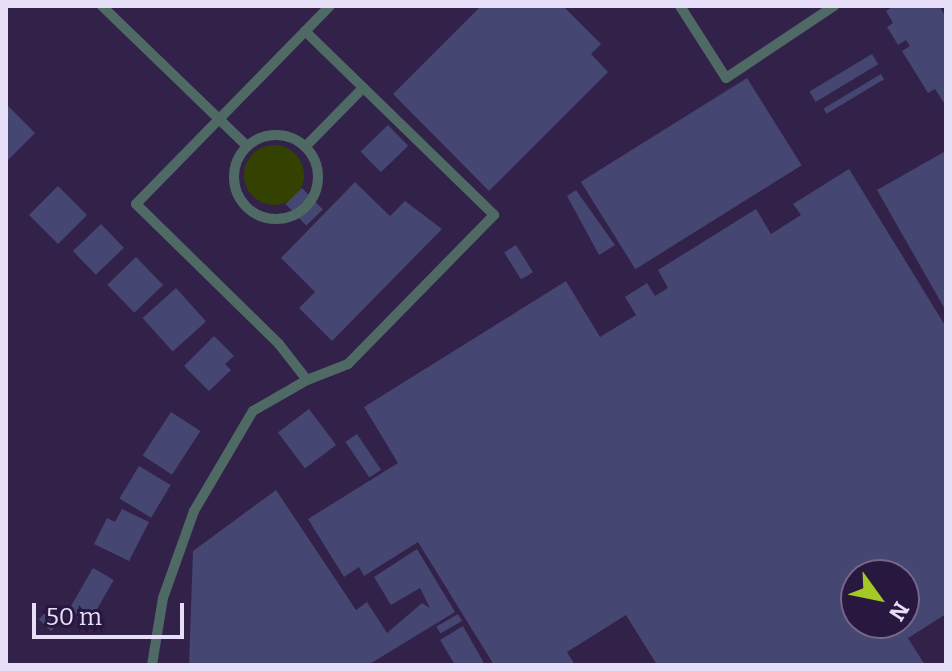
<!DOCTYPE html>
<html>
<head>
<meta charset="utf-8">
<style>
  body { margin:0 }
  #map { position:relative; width:952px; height:671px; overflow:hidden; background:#322149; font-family:Bitter,serif }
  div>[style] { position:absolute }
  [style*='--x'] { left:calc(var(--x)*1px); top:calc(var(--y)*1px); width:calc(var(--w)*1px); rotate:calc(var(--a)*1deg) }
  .green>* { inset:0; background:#344201 }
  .round { border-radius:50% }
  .building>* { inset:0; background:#454671; transform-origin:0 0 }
  .lane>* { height:10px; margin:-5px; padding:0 5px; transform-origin:5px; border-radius:5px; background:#4f6a65 }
  .lane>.ring { margin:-5px; padding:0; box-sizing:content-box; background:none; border:10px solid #4f6a65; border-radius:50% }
  span { translate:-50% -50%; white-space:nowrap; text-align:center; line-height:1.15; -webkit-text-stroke:6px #28173e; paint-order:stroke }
  .frame { position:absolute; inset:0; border:8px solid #e7def8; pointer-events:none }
  .north { position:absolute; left:840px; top:559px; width:80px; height:80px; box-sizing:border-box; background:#28173e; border:2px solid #746788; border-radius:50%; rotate:123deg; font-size:22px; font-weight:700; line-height:32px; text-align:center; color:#e7def8 }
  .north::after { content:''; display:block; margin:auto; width:28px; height:36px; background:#a4c824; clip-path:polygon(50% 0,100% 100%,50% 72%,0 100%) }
  .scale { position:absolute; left:32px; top:603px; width:152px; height:36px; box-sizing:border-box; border:4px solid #e7def8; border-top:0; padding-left:10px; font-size:24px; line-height:28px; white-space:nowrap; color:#e7def8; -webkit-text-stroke:6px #28173e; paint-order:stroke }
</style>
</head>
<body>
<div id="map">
  <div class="green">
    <div class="round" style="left:244px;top:145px;width:60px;height:60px"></div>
  </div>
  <div class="building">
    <div style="clip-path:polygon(481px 6px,563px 6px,601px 44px,591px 54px,608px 72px,489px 191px,393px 94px)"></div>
    <div style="clip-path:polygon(894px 6px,939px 6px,946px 17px,946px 106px,935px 89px,928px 93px,902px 51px,910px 46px,906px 40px,898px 45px,887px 27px,893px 23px,886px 11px)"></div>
    <div style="left:872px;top:54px;width:12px;height:73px;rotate:59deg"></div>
    <div style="left:881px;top:74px;width:6px;height:67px;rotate:59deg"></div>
    <div style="left:747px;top:78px;width:103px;height:196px;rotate:58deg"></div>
    <div style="clip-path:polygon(6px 104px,35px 133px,6px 162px)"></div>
    <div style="left:388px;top:125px;width:29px;height:38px;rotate:46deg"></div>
    <div style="clip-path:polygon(944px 152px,946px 154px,946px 311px,877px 190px)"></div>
    <div style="clip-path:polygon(evenodd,849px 169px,946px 327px,946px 614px,908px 638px,925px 665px,657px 665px,626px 615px,567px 652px,575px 665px,494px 665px,418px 542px,364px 576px,359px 567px,344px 577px,308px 519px,398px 463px,364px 407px,566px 281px,600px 337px,636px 315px,625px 297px,647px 283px,655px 296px,668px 288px,658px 270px,756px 209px,771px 234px,801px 215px,793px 204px,849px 169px,856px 575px,904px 575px,904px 623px,856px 623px,856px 575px)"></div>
    <div style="clip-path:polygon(355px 182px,390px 216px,405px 201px,442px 229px,332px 341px,299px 308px,315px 292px,281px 258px)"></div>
    <div style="left:58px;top:186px;width:41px;height:41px;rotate:45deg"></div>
    <div style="left:302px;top:188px;width:30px;height:23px;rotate:46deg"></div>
    <div style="clip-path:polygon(576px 190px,615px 245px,599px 255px,567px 196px)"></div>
    <div style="left:101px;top:224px;width:33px;height:39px;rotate:46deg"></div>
    <div style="left:516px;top:245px;width:32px;height:14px;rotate:58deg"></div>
    <div style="left:136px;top:257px;width:39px;height:40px;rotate:46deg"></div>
    <div style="left:176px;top:288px;width:45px;height:45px;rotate:48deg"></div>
    <div style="clip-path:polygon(214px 336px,234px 356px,225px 364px,231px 370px,209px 391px,184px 366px)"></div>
    <div style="left:309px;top:409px;width:45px;height:39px;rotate:53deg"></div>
    <div style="left:171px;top:412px;width:35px;height:52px;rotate:33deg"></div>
    <div style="left:357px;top:434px;width:43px;height:14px;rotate:56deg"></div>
    <div style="left:139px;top:466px;width:37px;height:38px;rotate:31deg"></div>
    <div style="clip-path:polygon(276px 490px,356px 610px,367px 602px,387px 633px,422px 603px,430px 608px,420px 588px,391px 605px,374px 577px,417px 549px,455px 612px,368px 665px,189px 665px,193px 551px)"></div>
    <div style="clip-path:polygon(122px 509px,149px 522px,129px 561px,94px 544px,107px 518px,115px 522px)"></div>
    <div style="left:93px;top:568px;width:24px;height:48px;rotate:30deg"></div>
    <div style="left:48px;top:610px;width:17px;height:13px;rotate:45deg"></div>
    <div style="left:458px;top:614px;width:8px;height:25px;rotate:60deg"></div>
    <div style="clip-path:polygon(463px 626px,485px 665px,455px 665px,440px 640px)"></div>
  </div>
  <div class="lane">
    <div style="--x:102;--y:6;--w:202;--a:44"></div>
    <div style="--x:680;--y:6;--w:85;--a:57.4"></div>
    <div style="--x:726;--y:78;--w:130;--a:-33.7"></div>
    <div style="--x:305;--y:31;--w:264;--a:44.2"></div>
    <div style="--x:494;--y:215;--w:209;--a:134.4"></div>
    <div style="--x:348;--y:364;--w:44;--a:158.7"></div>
    <div class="ring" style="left:234px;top:135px;width:74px;height:74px"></div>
    <div style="--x:305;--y:147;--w:83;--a:-45.5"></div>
    <div style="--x:152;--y:665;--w:68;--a:-80.7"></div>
    <div style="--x:163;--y:598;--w:92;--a:-70.4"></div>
    <div style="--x:194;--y:511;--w:116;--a:-59.5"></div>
    <div style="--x:253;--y:411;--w:62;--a:-29.9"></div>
    <div style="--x:307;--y:380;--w:46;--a:-127.9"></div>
    <div style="--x:279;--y:344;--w:200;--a:-135.6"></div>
    <div style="--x:136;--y:204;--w:277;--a:-45.6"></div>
  </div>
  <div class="frame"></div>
  <div class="north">N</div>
  <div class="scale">50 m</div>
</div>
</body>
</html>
